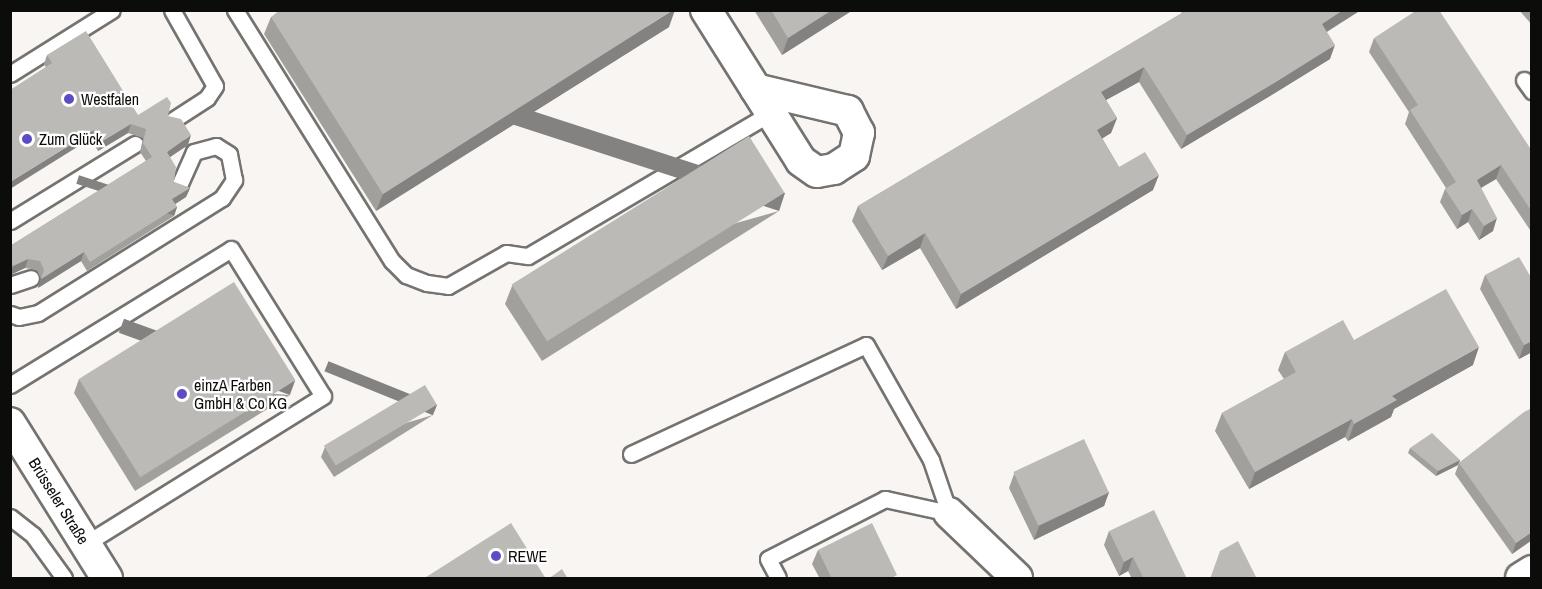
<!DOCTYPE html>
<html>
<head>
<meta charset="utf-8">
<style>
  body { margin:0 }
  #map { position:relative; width:1542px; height:589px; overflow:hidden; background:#f8f5f2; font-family:"Archivo Narrow",sans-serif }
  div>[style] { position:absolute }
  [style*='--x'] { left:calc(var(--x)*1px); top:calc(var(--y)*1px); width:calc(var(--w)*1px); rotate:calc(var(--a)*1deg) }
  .roads { filter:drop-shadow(2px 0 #757370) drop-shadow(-2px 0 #757370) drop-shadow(0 2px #757370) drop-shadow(0 -2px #757370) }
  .lane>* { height:15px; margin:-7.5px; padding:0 7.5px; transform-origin:7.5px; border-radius:7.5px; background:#fff }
  .street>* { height:30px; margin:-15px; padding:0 15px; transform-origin:15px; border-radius:15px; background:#fff }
  .wall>* { inset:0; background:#a2a09d }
  .shaded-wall>* { inset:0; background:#848280; transform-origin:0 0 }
  .building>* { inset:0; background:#bcbab7; transform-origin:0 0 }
  .dots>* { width:16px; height:16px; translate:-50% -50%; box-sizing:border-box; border:3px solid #fff; border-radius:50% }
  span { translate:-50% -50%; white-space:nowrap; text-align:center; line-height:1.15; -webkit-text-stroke:4.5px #fff; paint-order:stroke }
  .poi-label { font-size:16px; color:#0c0c0b }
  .left { translate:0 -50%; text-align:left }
  .street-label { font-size:16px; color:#0c0c0b }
  .frame { position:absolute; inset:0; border:12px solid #0c0c0b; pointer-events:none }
</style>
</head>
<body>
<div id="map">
  <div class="roads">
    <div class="lane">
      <div style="--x:172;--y:10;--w:87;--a:60.5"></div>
      <div style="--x:215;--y:86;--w:14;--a:124"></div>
      <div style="--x:207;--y:98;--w:40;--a:147.1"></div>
      <div style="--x:235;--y:10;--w:296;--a:58"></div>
      <div style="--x:392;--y:261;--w:20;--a:45"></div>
      <div style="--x:406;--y:275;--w:22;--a:21"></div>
      <div style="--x:427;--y:283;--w:21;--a:8"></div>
      <div style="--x:448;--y:286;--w:67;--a:-29.6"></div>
      <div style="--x:506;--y:253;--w:22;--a:8"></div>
      <div style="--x:528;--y:256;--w:282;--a:-30.5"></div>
      <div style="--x:10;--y:74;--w:120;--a:-32.1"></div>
      <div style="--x:1524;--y:80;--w:14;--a:54"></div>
      <div style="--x:10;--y:221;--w:147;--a:-31.6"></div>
      <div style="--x:10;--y:285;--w:22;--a:-18"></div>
      <div style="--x:10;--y:314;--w:9;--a:18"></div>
      <div style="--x:19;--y:317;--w:19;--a:-12"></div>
      <div style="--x:38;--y:313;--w:217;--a:-32"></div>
      <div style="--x:222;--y:198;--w:22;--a:-56"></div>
      <div style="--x:234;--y:180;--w:26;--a:-101"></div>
      <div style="--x:229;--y:154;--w:15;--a:-148"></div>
      <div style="--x:216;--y:146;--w:23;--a:165"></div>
      <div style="--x:194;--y:152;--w:37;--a:114"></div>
      <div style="--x:10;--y:385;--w:259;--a:-31.6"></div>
      <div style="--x:231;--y:249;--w:173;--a:58"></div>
      <div style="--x:323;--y:396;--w:280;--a:148.1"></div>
      <div style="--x:631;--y:454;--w:259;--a:-24.9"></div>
      <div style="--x:866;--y:345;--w:132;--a:60.5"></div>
      <div style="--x:931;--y:460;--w:56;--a:71.2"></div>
      <div style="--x:949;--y:513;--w:66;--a:-167.7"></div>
      <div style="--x:885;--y:499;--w:131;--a:152.9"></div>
      <div style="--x:768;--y:559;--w:21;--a:62"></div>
      <div style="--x:10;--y:517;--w:29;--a:38"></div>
      <div style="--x:33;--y:535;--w:53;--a:54.2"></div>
    </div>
    <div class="street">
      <div style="--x:706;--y:10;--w:178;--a:57.8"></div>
      <div style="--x:801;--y:161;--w:19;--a:35"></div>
      <div style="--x:817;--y:172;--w:17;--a:-10"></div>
      <div style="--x:834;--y:169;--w:24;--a:-33"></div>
      <div style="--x:854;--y:156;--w:24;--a:-78"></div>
      <div style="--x:859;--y:133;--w:25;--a:-117"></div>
      <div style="--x:848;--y:111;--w:95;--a:-166.6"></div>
      <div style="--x:10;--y:423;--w:183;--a:58"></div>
      <div style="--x:949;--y:513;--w:94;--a:43.7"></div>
      <div style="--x:1521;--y:578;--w:13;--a:-32"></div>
    </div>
  </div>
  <div class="wall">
    <div style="clip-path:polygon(754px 10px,853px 10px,782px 55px)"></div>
    <div style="clip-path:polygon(1180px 10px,1361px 10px,1327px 32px,1330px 59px,1270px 96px,1181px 149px,1139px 82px,1106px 100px,1117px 118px,1111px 133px,1102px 138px,1119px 167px,1153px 190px,956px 309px,920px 248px,882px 270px,852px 221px,858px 206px,1182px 13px)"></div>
    <div style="clip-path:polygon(1519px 10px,1532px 10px,1532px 25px)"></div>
    <div style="clip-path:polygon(271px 17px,669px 27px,376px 211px,264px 34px)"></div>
    <div style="clip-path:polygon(1374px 38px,1532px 151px,1532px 233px,1496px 179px,1481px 188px,1493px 231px,1479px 240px,1468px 222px,1457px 229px,1440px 202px,1445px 189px,1446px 188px,1405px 124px,1409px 112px,1369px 52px)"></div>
    <div style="clip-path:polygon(47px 55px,138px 115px,168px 116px,188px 145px,170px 157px,174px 182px,190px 188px,186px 197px,175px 204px,177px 207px,174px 216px,87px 271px,81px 261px,38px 288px,41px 279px,37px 270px,25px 268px,10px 275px,10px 246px,146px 161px,140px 152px,143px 138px,128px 133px,98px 151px,44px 64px)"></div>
    <div style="clip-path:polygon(779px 211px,542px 361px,505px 304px,512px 286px)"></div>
    <div style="clip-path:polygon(1485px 275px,1532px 279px,1532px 352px,1519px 359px,1480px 289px)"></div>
    <div style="clip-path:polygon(1354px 340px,1473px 365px,1394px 409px,1391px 417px,1348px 441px,1345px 437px,1249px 489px,1215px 431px,1222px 413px,1284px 379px,1278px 370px,1285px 352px)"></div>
    <div style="clip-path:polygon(79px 379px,290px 395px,135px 491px,74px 393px)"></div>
    <div style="clip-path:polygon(1532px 408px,1532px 540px,1512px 554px,1455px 474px,1459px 463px)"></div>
    <div style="clip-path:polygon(433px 415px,334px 477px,321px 457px,325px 447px)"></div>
    <div style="clip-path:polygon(1410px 448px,1460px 460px,1458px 465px,1436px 476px,1408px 453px)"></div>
    <div style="clip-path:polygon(1014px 474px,1109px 492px,1104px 506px,1034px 540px,1009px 488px)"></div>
    <div style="clip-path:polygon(1109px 531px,1187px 579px,1132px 579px,1128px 571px,1119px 576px,1104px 545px)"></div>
    <div style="clip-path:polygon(818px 550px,896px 579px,820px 579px,812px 564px)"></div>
  </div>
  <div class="shaded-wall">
    <div style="clip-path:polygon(673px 10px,675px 10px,669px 27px,376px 211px,383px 194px)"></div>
    <div style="clip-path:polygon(832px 10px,853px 10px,782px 55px,788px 38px)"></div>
    <div style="clip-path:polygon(1343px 10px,1361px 10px,1316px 38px,1322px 24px)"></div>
    <div style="clip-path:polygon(1335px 45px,1330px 59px,1270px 96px,1181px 149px,1187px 135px)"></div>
    <div style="clip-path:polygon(1144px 67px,1139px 82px,1095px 106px,1101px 92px)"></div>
    <div style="clip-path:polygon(1117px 118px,1111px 133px,1092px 145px,1097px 130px)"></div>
    <div style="clip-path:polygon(131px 124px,128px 133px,98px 151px,101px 142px)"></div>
    <div style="clip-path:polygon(94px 130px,90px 139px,10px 189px,10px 182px)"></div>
    <div style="clip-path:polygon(191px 135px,188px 145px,164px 161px,167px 152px)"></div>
    <div style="clip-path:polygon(1501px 165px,1496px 179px,1472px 193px,1477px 180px)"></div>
    <div style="clip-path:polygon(1159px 175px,1153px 190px,956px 309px,961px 294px)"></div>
    <div style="clip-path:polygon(190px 188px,186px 197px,169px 208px,172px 199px)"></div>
    <div style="left:785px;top:193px;width:19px;height:280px;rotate:108deg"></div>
    <div style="left:177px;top:207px;width:9px;height:103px;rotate:108deg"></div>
    <div style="clip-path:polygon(1472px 209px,1468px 222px,1457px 229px,1462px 215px)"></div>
    <div style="clip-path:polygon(1497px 218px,1493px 231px,1479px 240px,1484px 226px)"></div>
    <div style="clip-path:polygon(925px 233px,920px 248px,882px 270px,888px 256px)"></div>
    <div style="clip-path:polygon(84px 252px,81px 261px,38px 288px,41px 279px)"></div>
    <div style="clip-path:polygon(28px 259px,25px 268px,10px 275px,13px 266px)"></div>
    <div style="clip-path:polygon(1532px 341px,1532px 352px,1519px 359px,1524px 345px)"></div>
    <div style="clip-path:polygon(1479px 347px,1473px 365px,1394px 409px,1391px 417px,1348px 441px,1354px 424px,1392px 396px)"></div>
    <div style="left:295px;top:381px;width:15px;height:182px;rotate:110deg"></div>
    <div style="left:437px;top:405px;width:11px;height:117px;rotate:112deg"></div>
    <div style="clip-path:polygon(1352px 419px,1345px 437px,1249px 489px,1255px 472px)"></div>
    <div style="clip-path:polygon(1460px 460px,1458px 465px,1436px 476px,1438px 471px)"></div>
    <div style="clip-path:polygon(1109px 492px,1104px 506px,1034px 540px,1039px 526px)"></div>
    <div style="clip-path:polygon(1532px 532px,1532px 540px,1512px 554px,1516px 543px)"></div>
    <div style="clip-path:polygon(1133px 557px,1128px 571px,1119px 576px,1124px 562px)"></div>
  </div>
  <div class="building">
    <div style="clip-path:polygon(280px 10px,673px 10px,383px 194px,271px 17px)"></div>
    <div style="clip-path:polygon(771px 10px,832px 10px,788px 38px)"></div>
    <div style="clip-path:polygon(1187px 10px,1343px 10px,1322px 24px,1335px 45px,1276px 82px,1187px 135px,1144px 67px,1101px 92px,1117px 118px,1097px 130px,1119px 167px,1145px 152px,1159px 175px,961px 294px,925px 233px,888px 256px,858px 206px)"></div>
    <div style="clip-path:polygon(1417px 10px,1439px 10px,1532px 151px,1532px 171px,1530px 172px,1532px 175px,1532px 212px,1501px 165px,1477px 180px,1497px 218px,1484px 226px,1472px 209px,1462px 215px,1445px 189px,1456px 182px,1410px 110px,1418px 105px,1374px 38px)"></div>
    <div style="clip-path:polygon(86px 31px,138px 115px,167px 97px,171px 103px,168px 116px,181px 119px,191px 135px,167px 152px,176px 167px,174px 182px,190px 188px,172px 199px,177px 207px,90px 262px,84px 252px,41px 279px,44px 270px,40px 261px,28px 259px,13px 266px,10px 261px,10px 246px,152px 157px,143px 143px,146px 129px,131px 124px,101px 142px,94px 130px,10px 182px,10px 90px,52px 63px,47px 55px)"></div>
    <div style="left:749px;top:136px;width:67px;height:280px;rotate:58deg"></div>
    <div style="clip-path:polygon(1519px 257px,1532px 279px,1532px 341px,1524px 345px,1485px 275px)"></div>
    <div style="left:234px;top:282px;width:116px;height:183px;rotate:58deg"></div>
    <div style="clip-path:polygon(1446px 289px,1479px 347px,1392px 396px,1397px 400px,1354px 424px,1352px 419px,1255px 472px,1222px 413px,1296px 372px,1285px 352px,1343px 320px,1354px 340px)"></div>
    <div style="left:425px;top:385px;width:23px;height:118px;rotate:59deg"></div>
    <div style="clip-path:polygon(1532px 408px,1532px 532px,1516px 543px,1459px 463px,1524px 412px)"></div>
    <div style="clip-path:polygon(1432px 433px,1460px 460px,1438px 471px,1410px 448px)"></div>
    <div style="left:1084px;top:439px;width:59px;height:78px;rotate:65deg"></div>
    <div style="clip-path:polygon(1154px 510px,1187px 579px,1144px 579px,1133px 557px,1124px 562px,1109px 531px)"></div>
    <div style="clip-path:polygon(511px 523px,546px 579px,423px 579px)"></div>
    <div style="clip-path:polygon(872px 523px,897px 575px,890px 579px,832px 579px,818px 550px)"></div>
    <div style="clip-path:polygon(1238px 541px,1257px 579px,1210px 579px,1220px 551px)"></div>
    <div style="clip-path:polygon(562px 569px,568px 579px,548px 579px)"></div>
  </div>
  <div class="dots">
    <div style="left:69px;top:99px;background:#5c4dc5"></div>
    <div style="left:27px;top:139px;background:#5c4dc5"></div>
    <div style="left:182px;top:394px;background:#5c4dc5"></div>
    <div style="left:496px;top:556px;background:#5c4dc5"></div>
  </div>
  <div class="poi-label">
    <span class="left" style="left:81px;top:99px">Westfalen</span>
    <span class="left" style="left:39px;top:139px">Zum Glück</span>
    <span class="left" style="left:194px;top:394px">einzA Farben<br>GmbH &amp; Co KG</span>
    <span class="left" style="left:508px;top:556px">REWE</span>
  </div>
  <div class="street-label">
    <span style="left:59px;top:501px;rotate:58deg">Brüsseler Straße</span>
  </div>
  <div class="frame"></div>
</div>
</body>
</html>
